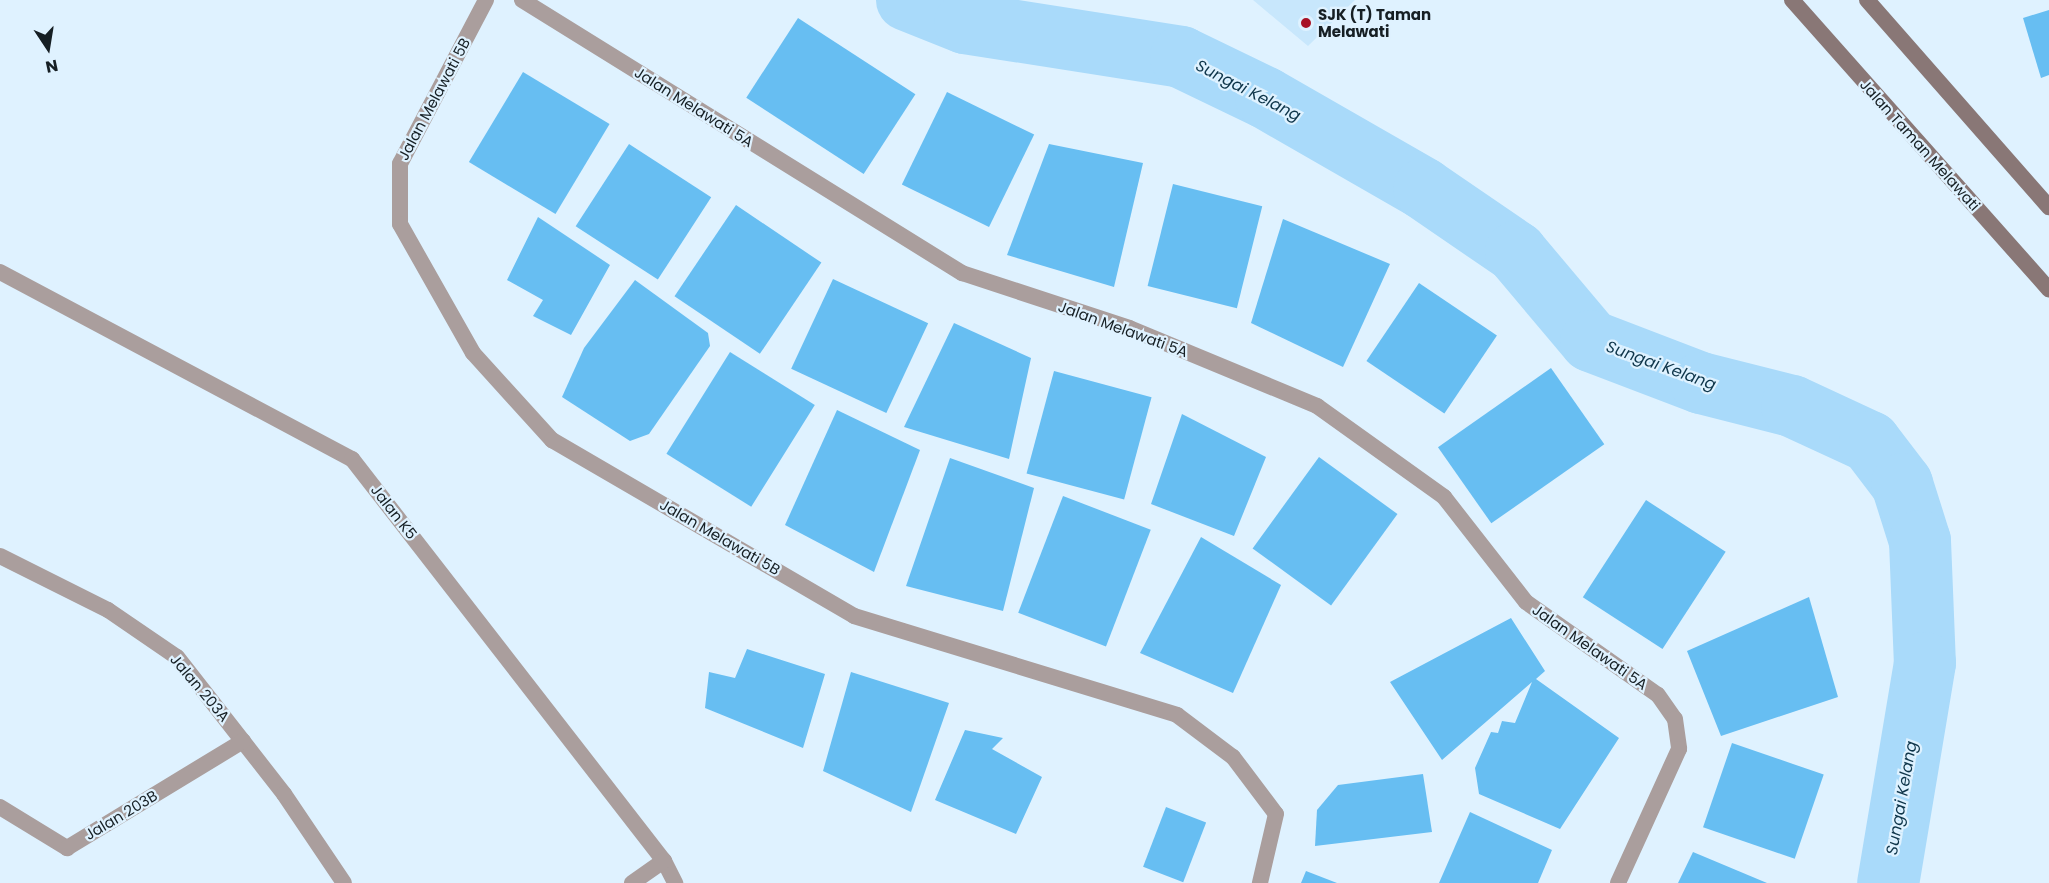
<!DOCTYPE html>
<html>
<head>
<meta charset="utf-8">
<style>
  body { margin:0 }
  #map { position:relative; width:2049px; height:883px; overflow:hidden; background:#dff2ff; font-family:Poppins,sans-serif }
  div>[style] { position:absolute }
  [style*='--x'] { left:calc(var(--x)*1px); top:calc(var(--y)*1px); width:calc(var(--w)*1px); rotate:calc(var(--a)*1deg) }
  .built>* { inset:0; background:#c8e7fc }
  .river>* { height:62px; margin:-31px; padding:0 31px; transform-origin:31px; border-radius:31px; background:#a9dafa }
  .building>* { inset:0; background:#67bef2; transform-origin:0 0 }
  .minor>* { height:16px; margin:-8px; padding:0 8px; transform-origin:8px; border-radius:8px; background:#aa9e9d }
  .secondary>* { height:16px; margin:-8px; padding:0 8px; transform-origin:8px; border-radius:8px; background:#897776 }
  .dots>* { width:16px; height:16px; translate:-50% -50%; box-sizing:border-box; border:3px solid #dff2ff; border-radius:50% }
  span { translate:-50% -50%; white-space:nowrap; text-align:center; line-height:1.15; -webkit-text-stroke:4.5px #dff2ff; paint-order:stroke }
  .poi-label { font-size:15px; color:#161f24; font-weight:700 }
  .left { translate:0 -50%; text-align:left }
  .street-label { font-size:15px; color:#161f24 }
  .water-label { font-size:16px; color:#0e354a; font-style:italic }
  .north { position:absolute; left:18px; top:18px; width:60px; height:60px; -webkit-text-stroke:4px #dff2ff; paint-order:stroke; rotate:168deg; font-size:16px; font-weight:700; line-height:24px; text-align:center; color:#161f24 }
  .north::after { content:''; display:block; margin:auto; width:21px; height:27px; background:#161f24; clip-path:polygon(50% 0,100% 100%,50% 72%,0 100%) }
</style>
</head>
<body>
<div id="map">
  <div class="built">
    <div style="clip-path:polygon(1253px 0,1355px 0,1308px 46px)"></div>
  </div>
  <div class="river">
    <div style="--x:907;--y:0;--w:62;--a:21.6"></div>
    <div style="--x:965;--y:23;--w:219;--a:8.9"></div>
    <div style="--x:1181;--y:57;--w:94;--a:25.8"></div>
    <div style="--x:1266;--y:98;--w:182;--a:29.9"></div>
    <div style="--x:1424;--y:189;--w:112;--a:34.4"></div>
    <div style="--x:1516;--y:252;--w:116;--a:49.9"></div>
    <div style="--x:1591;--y:341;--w:118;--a:20.9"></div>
    <div style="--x:1701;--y:383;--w:94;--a:14.2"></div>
    <div style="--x:1792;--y:406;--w:86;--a:24.8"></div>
    <div style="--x:1870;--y:442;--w:53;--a:52.7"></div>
    <div style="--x:1902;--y:484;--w:60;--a:72.5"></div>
    <div style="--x:1920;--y:541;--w:122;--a:87.7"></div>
    <div style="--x:1925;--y:663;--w:223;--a:99.5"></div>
  </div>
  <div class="building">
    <div style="clip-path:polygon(2049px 10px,2049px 75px,2041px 78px,2023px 18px)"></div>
    <div style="left:798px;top:18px;width:140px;height:95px;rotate:33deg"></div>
    <div style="left:523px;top:72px;width:101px;height:105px;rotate:31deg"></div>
    <div style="left:947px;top:92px;width:97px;height:103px;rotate:26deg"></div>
    <div style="left:629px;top:144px;width:98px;height:98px;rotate:33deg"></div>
    <div style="clip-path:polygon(1049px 144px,1143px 163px,1114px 287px,1007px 255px)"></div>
    <div style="left:1173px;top:184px;width:92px;height:105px;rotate:14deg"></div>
    <div style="left:736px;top:205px;width:103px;height:110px;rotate:34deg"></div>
    <div style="clip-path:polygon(538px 217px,610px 265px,571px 335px,533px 316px,543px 300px,507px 280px)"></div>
    <div style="clip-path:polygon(1283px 219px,1390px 264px,1343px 367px,1251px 323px)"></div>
    <div style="left:833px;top:279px;width:105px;height:99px;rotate:25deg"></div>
    <div style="clip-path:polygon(635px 280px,708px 333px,710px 346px,649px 434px,630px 441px,562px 397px,584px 348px)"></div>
    <div style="left:1419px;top:283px;width:94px;height:94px;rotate:34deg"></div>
    <div style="clip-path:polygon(954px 323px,1031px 358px,1009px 459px,904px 427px)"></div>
    <div style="left:730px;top:352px;width:100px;height:120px;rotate:32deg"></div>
    <div style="left:1551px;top:368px;width:93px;height:138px;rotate:55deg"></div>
    <div style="left:1054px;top:371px;width:101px;height:106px;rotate:15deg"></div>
    <div style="clip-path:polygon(837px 410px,920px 450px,874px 572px,785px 525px)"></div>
    <div style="clip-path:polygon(1182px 414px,1266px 457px,1234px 536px,1151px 504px)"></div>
    <div style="left:1319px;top:457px;width:97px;height:113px;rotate:36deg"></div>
    <div style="clip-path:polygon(950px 458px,1034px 488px,1003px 611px,906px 586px)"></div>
    <div style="left:1063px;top:496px;width:94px;height:125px;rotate:21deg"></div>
    <div style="left:1646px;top:500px;width:95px;height:116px;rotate:33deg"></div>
    <div style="clip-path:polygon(1201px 537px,1281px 585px,1233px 693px,1140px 653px)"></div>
    <div style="clip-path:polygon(1809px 597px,1838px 697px,1721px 736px,1687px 651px)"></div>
    <div style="clip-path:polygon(1511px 618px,1545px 671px,1536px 679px,1619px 738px,1560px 829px,1479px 794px,1475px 768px,1491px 732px,1498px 733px,1502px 721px,1515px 723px,1532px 682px,1442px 760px,1390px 682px)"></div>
    <div style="clip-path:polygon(747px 649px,825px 674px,803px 748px,705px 708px,709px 672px,735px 678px)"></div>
    <div style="clip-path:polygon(851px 672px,949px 703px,911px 812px,823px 771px)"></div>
    <div style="clip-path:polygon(965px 730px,1003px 738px,992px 749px,1042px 777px,1016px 834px,935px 800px)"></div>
    <div style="left:1732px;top:743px;width:97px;height:89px;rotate:19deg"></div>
    <div style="clip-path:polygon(1423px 774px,1432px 832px,1315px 846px,1317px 810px,1338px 785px)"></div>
    <div style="left:1166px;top:807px;width:43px;height:64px;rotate:21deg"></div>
    <div style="clip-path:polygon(1470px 812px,1552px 850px,1538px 883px,1439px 883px)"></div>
    <div style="clip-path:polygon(1693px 852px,1767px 883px,1678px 883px)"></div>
    <div style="clip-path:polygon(1306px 871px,1337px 883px,1301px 883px)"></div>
  </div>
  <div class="minor">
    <div style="--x:486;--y:0;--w:185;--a:117.7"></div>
    <div style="--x:400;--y:164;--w:60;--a:90"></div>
    <div style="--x:400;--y:224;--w:148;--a:60.5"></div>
    <div style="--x:473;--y:353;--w:118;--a:47.8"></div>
    <div style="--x:552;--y:440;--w:350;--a:30.2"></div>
    <div style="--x:854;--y:616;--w:338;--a:17"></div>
    <div style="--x:1177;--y:715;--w:70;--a:36.9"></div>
    <div style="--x:1233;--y:757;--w:71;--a:53"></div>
    <div style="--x:1276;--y:814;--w:71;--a:103.1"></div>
    <div style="--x:522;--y:0;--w:518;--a:31.82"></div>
    <div style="--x:962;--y:273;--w:176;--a:18.2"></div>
    <div style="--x:1129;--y:328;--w:204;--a:22.5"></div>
    <div style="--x:1317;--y:406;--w:156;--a:35.6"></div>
    <div style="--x:1444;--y:497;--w:133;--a:52"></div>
    <div style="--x:1526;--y:602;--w:161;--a:35.2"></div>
    <div style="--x:1658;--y:695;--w:29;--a:55"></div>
    <div style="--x:1675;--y:719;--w:30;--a:82"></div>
    <div style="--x:1679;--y:749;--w:147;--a:114.5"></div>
    <div style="--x:0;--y:272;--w:399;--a:28"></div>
    <div style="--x:352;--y:459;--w:509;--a:52.18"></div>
    <div style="--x:664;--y:861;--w:25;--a:63"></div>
    <div style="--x:0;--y:556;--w:121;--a:26.6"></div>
    <div style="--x:108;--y:610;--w:83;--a:34.3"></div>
    <div style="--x:177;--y:657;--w:174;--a:52"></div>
    <div style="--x:284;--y:794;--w:107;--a:56"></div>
    <div style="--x:0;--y:807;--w:79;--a:31.5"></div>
    <div style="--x:67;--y:848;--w:206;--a:-31.3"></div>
    <div style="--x:632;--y:883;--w:39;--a:-35"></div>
  </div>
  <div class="secondary">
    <div style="--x:1792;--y:0;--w:387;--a:48.4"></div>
    <div style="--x:1867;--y:0;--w:276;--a:48.7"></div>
  </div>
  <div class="dots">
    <div style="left:1306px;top:23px;background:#a81125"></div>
  </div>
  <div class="poi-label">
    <span class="left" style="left:1318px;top:23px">SJK (T) Taman<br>Melawati</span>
  </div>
  <div class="street-label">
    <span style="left:434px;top:99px;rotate:-62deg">Jalan Melawati 5B</span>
    <span style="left:694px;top:107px;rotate:32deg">Jalan Melawati 5A</span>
    <span style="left:1920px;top:145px;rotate:48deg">Jalan Taman Melawati</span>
    <span style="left:1123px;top:329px;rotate:20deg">Jalan Melawati 5A</span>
    <span style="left:394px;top:512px;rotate:52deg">Jalan K5</span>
    <span style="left:720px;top:537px;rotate:30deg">Jalan Melawati 5B</span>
    <span style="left:1590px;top:647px;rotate:35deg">Jalan Melawati 5A</span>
    <span style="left:200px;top:688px;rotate:50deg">Jalan 203A</span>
    <span style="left:121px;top:815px;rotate:-31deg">Jalan 203B</span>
  </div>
  <div class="water-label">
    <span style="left:1248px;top:91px;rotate:27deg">Sungai Kelang</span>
    <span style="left:1661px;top:366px;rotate:20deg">Sungai Kelang</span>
    <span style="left:1902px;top:798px;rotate:-80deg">Sungai Kelang</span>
  </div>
  <div class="north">N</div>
</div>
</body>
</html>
